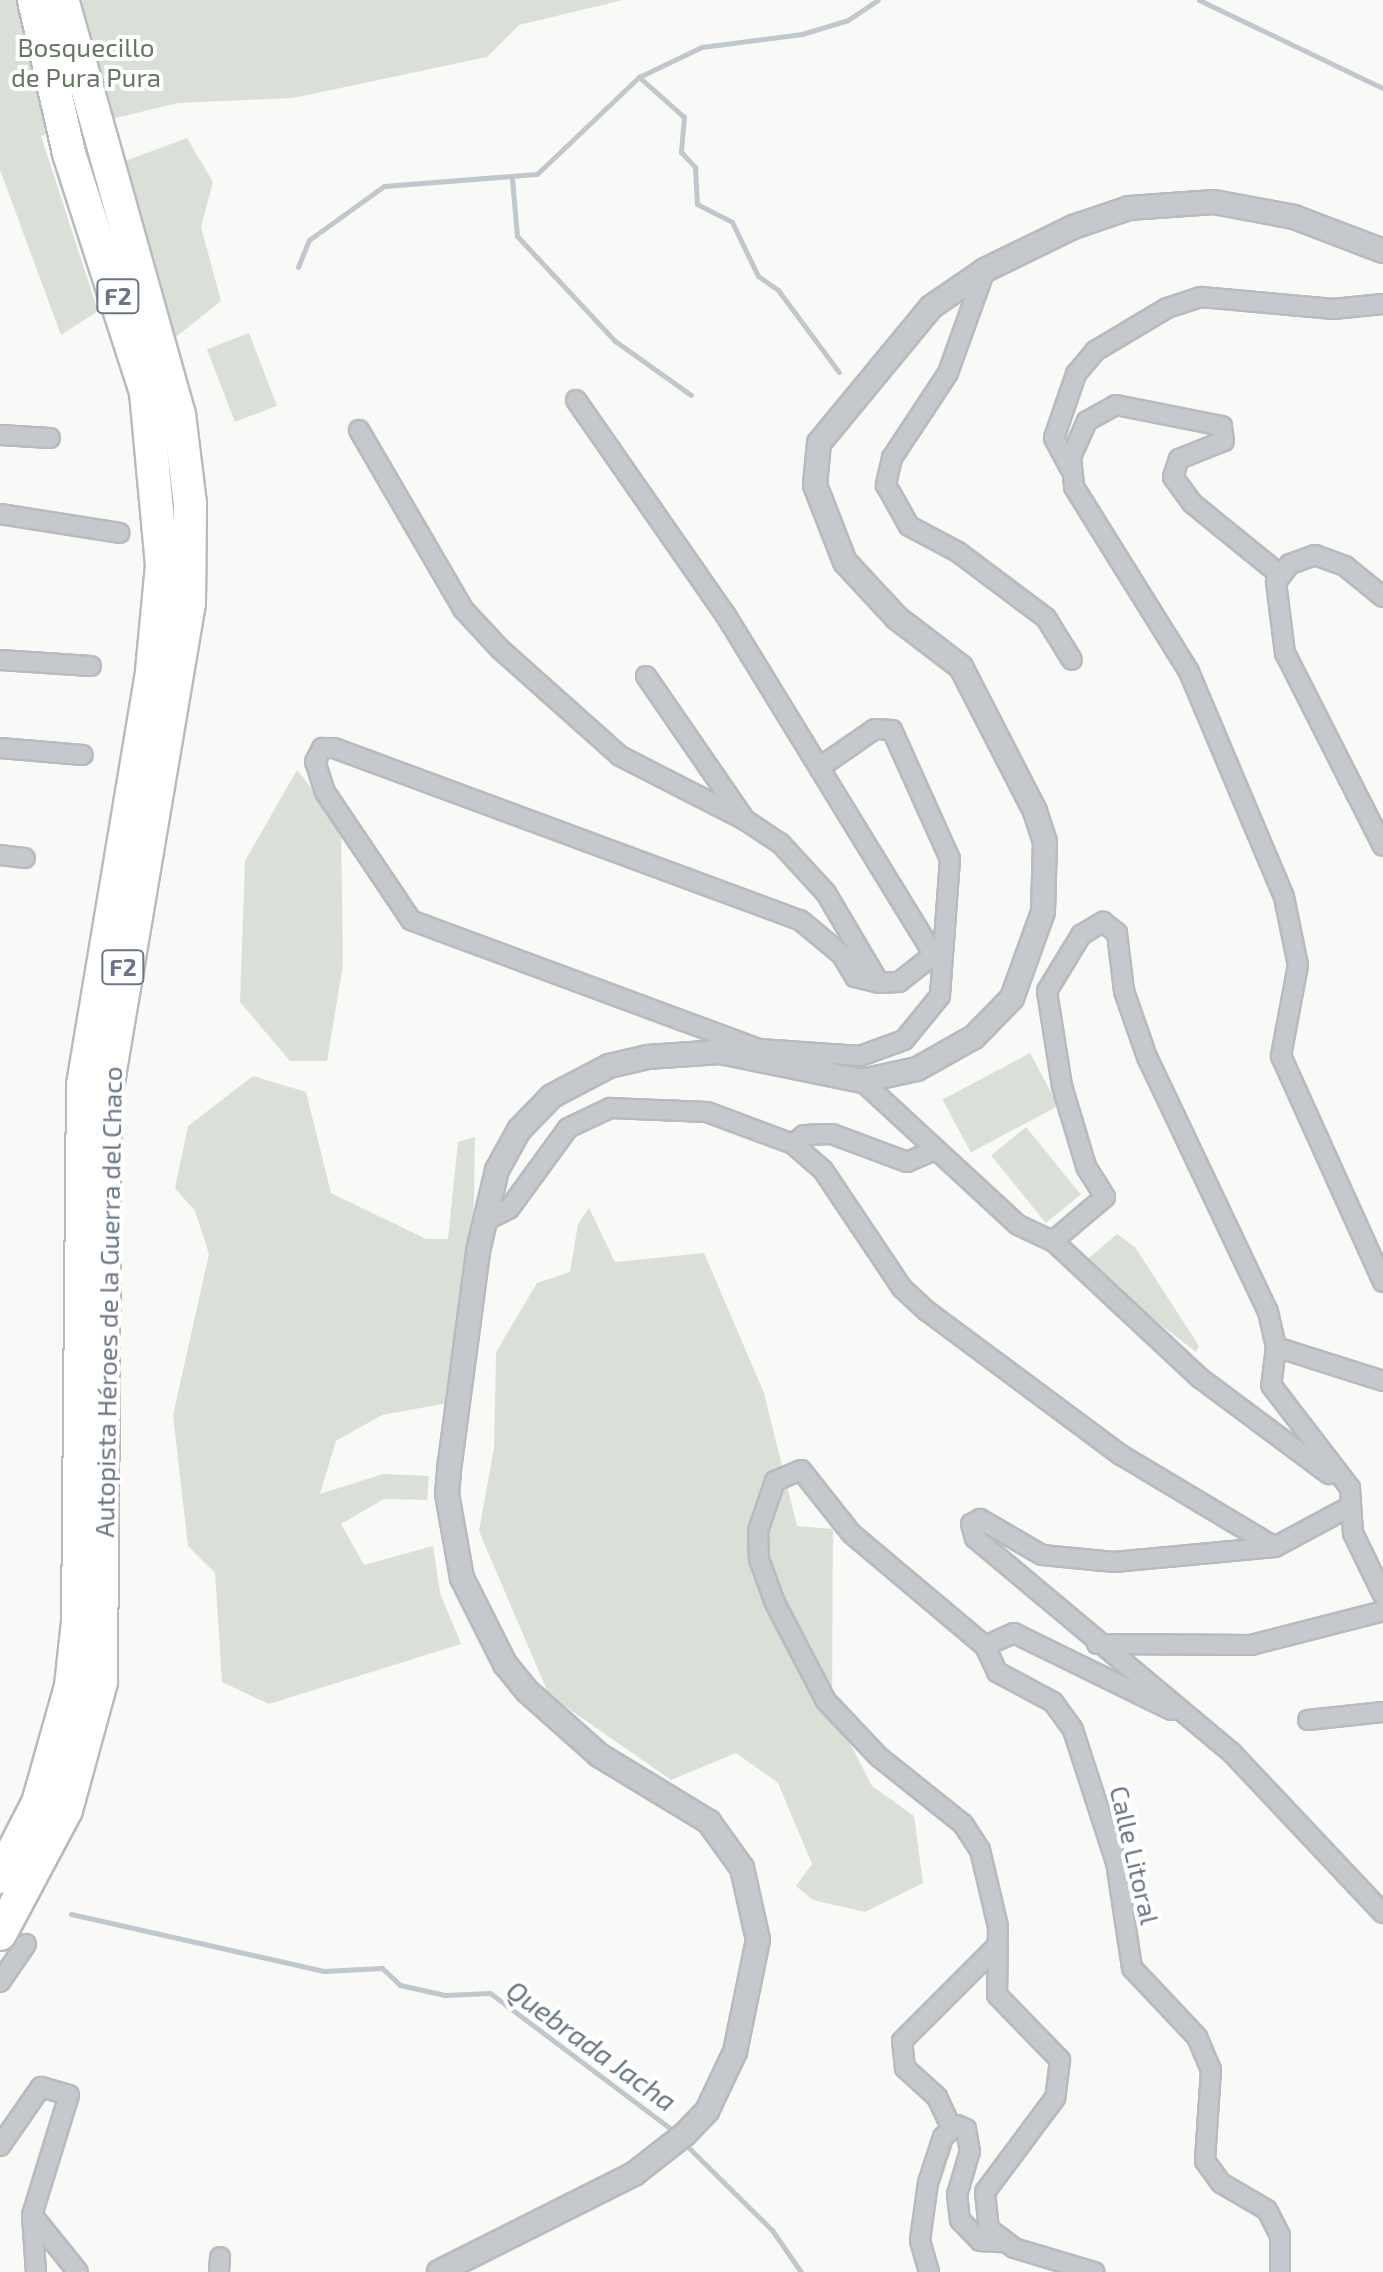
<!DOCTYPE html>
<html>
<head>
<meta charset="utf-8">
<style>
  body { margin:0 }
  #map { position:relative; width:1383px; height:2272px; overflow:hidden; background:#f9f9f7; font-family:"Exo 2",sans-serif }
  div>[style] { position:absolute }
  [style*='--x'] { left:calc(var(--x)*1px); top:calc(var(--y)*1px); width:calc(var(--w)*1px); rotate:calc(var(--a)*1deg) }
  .green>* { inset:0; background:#dae0d8; transform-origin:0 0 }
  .stream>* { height:5px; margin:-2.5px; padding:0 2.5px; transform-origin:2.5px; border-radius:2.5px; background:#c0c7cd }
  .roads { filter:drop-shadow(2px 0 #b8bbbe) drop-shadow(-2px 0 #b8bbbe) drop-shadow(0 2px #b8bbbe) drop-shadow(0 -2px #b8bbbe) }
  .minor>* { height:18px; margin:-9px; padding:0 9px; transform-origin:9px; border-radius:9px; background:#c5c8cc }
  .tertiary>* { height:22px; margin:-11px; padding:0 11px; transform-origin:11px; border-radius:11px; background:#c5c8cc }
  .motorway>* { height:32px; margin:-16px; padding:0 16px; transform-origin:16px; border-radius:16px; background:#fff }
  span { translate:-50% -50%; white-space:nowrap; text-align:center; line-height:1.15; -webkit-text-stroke:8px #fff; paint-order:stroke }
  .shield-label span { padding:2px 6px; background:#fff; border:2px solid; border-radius:6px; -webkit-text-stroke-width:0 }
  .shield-label { font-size:24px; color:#6a7686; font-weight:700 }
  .park-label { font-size:26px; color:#667865 }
  .street-label { font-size:26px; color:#6a7686 }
  .water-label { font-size:28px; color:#677681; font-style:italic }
</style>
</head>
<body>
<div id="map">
  <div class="green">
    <div style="clip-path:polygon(0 0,623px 0,519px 25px,487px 57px,293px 98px,178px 103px,41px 136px,98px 311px,61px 335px,0 170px)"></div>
    <div style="clip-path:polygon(187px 138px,213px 182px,201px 227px,221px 301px,176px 337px,125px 161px)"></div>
    <div style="left:249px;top:333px;width:78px;height:45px;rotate:69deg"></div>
    <div style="clip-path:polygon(297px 770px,341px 825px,343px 965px,327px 1061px,290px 1061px,240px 1002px,245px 861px)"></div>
    <div style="left:1030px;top:1053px;width:60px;height:99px;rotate:62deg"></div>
    <div style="clip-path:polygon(253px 1076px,306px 1092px,331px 1193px,426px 1239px,448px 1239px,458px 1142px,475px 1137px,473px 1247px,448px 1403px,382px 1415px,336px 1441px,320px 1494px,383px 1474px,429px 1476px,427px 1500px,384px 1499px,341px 1524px,364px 1565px,433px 1546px,440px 1593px,461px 1644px,269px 1704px,222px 1682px,215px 1573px,188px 1546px,173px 1415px,209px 1254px,195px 1211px,175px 1188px,188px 1126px)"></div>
    <div style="left:1026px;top:1127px;width:87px;height:45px;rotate:51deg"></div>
    <div style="clip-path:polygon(589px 1208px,615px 1262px,704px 1253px,764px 1393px,797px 1526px,833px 1529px,832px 1708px,872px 1786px,914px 1816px,923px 1883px,865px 1912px,813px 1900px,796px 1886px,812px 1864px,778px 1783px,736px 1753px,671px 1780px,549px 1695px,479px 1531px,494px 1448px,496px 1352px,537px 1283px,570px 1272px,578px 1224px)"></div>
    <div style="clip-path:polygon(1117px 1234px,1135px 1247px,1199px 1346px,1196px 1352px,1082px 1264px)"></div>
  </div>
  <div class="stream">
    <div style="--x:1199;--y:0;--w:204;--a:25.6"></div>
    <div style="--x:639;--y:77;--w:60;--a:41.6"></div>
    <div style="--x:684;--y:117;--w:35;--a:95"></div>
    <div style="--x:681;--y:152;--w:21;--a:47"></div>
    <div style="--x:695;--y:167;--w:37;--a:87"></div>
    <div style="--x:697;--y:204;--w:39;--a:27"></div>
    <div style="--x:732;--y:222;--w:60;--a:64.3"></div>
    <div style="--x:758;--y:276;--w:24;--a:35"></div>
    <div style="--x:778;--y:290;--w:102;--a:53.4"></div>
    <div style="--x:512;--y:179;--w:57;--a:85"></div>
    <div style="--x:517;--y:236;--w:144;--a:47"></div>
    <div style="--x:615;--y:341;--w:93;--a:35.4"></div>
    <div style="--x:298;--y:267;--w:29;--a:-68"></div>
    <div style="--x:309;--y:240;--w:92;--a:-35.8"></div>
    <div style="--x:384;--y:186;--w:153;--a:-4.5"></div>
    <div style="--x:537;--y:174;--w:141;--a:-43.6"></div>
    <div style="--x:639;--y:77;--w:70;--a:-25.5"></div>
    <div style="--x:702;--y:47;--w:101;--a:-7.4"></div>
    <div style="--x:802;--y:34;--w:48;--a:-16.9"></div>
    <div style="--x:848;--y:20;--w:36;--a:-34"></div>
    <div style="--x:71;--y:1914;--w:259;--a:12.7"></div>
    <div style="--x:324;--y:1971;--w:58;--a:-3"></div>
    <div style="--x:382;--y:1968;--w:25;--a:43"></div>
    <div style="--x:400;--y:1985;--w:46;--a:12.5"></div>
    <div style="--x:445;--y:1995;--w:45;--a:-2.5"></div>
    <div style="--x:490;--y:1993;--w:231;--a:36.9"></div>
    <div style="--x:684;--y:2143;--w:124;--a:44.7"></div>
    <div style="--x:772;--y:2230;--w:51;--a:55.4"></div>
  </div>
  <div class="roads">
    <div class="minor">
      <div style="--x:985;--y:270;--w:109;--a:109.8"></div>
      <div style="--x:948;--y:373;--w:102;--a:123.4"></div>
      <div style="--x:892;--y:458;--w:28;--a:103"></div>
      <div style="--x:886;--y:485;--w:47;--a:60.7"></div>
      <div style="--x:909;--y:526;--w:55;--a:28"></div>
      <div style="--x:958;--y:552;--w:110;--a:36.9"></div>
      <div style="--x:1046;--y:618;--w:49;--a:58.2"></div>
      <div style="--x:576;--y:400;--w:261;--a:55.2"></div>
      <div style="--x:725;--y:614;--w:396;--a:58.5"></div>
      <div style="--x:359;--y:430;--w:207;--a:59.8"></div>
      <div style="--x:463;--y:609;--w:54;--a:47.2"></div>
      <div style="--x:500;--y:649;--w:161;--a:41.7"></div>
      <div style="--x:620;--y:756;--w:140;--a:27.1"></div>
      <div style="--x:0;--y:435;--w:50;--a:3.4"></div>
      <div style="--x:1070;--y:468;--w:34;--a:-118"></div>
      <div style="--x:1054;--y:438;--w:68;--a:-71"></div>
      <div style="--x:1076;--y:374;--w:30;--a:-50"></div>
      <div style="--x:1095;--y:351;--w:84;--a:-30.8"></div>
      <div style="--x:1167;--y:308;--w:36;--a:-18"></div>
      <div style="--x:1201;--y:297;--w:133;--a:5.2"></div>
      <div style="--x:1333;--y:309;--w:50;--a:-5.7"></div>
      <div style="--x:0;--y:514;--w:121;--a:9"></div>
      <div style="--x:1278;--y:573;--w:111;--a:-140.9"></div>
      <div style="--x:1192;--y:503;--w:32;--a:-126"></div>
      <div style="--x:1173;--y:477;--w:19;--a:-72"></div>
      <div style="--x:1179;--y:459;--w:48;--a:-21.8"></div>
      <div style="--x:1224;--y:441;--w:15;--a:-98"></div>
      <div style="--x:1222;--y:426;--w:108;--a:-168.8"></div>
      <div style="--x:1116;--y:405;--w:33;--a:151"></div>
      <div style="--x:1087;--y:421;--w:39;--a:114"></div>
      <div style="--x:1071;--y:457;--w:30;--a:84"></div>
      <div style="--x:1074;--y:487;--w:218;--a:58.1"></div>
      <div style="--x:1189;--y:672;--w:244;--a:67.1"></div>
      <div style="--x:1284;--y:897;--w:69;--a:78.4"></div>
      <div style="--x:1298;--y:965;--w:93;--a:100.6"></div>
      <div style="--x:1281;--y:1056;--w:248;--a:65.7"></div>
      <div style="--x:1383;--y:597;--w:49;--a:-140.8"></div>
      <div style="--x:1345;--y:566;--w:32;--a:-160"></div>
      <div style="--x:1315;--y:555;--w:27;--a:160"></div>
      <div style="--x:1290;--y:564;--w:23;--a:128"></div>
      <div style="--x:1276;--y:582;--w:72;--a:82.8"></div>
      <div style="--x:1285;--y:653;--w:216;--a:63.1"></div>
      <div style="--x:0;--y:660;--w:91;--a:3.8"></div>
      <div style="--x:646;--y:676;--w:175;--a:55.5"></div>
      <div style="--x:745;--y:820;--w:43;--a:33.7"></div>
      <div style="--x:781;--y:844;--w:67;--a:47.4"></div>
      <div style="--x:826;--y:893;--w:104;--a:59.5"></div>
      <div style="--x:879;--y:983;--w:20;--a:-3"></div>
      <div style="--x:899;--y:982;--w:53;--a:-38.2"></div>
      <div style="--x:0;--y:748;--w:83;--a:4.8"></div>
      <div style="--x:820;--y:767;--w:67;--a:-34.6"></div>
      <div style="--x:875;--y:729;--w:17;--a:3"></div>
      <div style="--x:892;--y:730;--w:141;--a:65.8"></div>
      <div style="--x:950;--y:859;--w:137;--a:94.2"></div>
      <div style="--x:940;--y:996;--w:57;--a:129.3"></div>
      <div style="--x:904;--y:1040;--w:47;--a:160"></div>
      <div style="--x:860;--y:1056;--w:101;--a:-176"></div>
      <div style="--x:759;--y:1049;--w:371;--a:-159.7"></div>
      <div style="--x:411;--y:920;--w:154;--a:-123.9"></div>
      <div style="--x:325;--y:792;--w:32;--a:-108"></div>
      <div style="--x:315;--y:762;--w:16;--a:-63"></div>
      <div style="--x:322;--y:748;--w:12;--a:0"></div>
      <div style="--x:334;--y:748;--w:497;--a:20.3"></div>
      <div style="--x:800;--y:920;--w:55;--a:39.8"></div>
      <div style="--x:842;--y:955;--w:26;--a:59"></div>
      <div style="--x:855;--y:977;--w:25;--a:14"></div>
      <div style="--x:0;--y:855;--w:25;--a:7"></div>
      <div style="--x:862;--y:1081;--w:212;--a:42.7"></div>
      <div style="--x:1018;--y:1225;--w:38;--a:25"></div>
      <div style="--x:1053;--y:1241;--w:201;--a:43"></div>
      <div style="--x:1200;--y:1378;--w:161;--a:36.7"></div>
      <div style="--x:793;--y:1144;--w:14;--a:-39"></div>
      <div style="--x:804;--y:1135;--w:28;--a:-2"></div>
      <div style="--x:832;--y:1134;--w:80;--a:20.5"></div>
      <div style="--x:907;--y:1162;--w:28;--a:-23"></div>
      <div style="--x:485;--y:1221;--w:27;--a:-27"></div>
      <div style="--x:509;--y:1209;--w:100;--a:-53.9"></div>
      <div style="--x:568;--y:1128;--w:47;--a:-25.5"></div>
      <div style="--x:610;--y:1108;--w:97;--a:2.4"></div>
      <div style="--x:707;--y:1112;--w:92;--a:20.4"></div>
      <div style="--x:793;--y:1144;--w:40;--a:41"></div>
      <div style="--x:823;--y:1170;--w:142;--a:56.2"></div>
      <div style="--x:902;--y:1288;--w:34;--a:43"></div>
      <div style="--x:927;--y:1311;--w:242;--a:36.6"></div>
      <div style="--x:1121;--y:1455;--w:179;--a:30.9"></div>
      <div style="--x:1053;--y:1241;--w:68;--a:-40.2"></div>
      <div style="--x:1105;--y:1197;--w:36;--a:-122"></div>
      <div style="--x:1086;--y:1166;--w:84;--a:-106.7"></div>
      <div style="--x:1062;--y:1086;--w:96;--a:-99"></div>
      <div style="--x:1047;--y:991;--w:66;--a:-58.7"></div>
      <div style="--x:1081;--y:935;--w:26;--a:-31"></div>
      <div style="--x:1103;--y:922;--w:18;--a:38"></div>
      <div style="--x:1117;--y:933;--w:58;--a:83.1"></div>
      <div style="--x:1124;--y:991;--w:70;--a:70.8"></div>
      <div style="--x:1147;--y:1057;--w:282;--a:64.6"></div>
      <div style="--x:1268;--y:1312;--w:36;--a:77"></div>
      <div style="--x:1276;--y:1347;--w:38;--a:97"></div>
      <div style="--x:1271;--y:1385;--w:130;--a:52.5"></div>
      <div style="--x:1350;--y:1488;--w:45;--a:86.2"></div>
      <div style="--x:1353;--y:1533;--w:69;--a:64.2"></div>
      <div style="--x:1276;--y:1347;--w:112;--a:17.6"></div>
      <div style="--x:1351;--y:1506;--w:86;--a:151.7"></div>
      <div style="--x:1275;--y:1547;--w:162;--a:174.7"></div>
      <div style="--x:1114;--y:1562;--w:72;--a:-174.4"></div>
      <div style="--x:1042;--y:1555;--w:72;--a:-149.9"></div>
      <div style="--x:980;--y:1519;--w:10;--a:151"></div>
      <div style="--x:971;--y:1524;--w:15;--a:74"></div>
      <div style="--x:975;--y:1538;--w:335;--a:39.9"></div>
      <div style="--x:1232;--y:1753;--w:220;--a:46.7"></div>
      <div style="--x:1097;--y:1644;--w:154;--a:0.4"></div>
      <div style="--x:1251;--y:1645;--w:136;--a:-14.4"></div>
      <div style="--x:985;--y:1646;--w:175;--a:-139.9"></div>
      <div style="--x:851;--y:1533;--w:80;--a:-128.4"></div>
      <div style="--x:801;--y:1470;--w:28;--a:157"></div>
      <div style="--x:775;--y:1481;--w:53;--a:108.8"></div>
      <div style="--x:758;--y:1531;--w:28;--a:88"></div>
      <div style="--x:759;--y:1559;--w:47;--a:70"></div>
      <div style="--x:775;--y:1603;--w:110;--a:62.5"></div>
      <div style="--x:826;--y:1701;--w:77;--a:46.6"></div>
      <div style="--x:879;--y:1757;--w:107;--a:38.6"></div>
      <div style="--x:963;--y:1824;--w:31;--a:57"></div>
      <div style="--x:980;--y:1850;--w:79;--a:76.8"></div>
      <div style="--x:998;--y:1927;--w:68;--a:90.8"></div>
      <div style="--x:997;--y:1995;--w:91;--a:45.9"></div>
      <div style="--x:1060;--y:2060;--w:38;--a:97"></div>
      <div style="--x:1055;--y:2098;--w:117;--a:126.7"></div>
      <div style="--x:985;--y:2192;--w:37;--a:84"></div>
      <div style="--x:989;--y:2229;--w:31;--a:37"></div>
      <div style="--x:1014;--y:2248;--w:84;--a:16.7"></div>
      <div style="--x:1171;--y:1710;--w:175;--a:-153.9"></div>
      <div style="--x:1014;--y:1633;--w:32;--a:156"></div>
      <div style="--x:985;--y:1646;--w:29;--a:65"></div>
      <div style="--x:997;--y:1672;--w:64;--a:28.2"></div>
      <div style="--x:1053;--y:1702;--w:34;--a:54"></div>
      <div style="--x:1073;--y:1730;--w:139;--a:72"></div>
      <div style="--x:1116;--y:1862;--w:107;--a:81.4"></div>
      <div style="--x:1132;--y:1968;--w:95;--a:46.7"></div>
      <div style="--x:1197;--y:2037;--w:36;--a:67"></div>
      <div style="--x:1211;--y:2070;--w:91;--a:93.8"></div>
      <div style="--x:1205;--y:2161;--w:27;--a:54"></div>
      <div style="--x:1221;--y:2183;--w:53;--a:30.4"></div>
      <div style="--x:1267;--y:2210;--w:28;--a:63"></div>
      <div style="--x:1280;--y:2235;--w:37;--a:90"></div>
      <div style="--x:1308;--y:1720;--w:75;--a:-6.1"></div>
      <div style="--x:0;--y:1982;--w:46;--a:-55.6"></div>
      <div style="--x:951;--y:2127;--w:33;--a:-115"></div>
      <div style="--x:937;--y:2097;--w:43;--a:-137.8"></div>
      <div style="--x:905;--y:2068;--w:27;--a:-96"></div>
      <div style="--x:902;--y:2041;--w:136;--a:-45"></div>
      <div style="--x:0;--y:2146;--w:72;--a:-55.2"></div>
      <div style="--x:41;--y:2087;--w:29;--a:16"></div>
      <div style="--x:69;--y:2095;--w:126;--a:107.1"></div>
      <div style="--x:32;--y:2215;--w:57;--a:86"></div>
      <div style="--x:32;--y:2215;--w:73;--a:51.1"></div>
      <div style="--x:219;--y:2272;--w:15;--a:-86"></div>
      <div style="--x:929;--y:2272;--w:33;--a:-106"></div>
      <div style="--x:920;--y:2240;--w:58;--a:-82"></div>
      <div style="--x:928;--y:2183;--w:48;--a:-71.9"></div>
      <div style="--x:943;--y:2137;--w:18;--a:-41"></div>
      <div style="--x:957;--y:2125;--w:10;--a:24"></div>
      <div style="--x:966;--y:2129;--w:22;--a:80"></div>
      <div style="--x:970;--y:2151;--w:46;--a:106.5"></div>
      <div style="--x:957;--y:2195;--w:25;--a:83"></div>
      <div style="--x:960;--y:2220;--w:29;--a:46"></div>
      <div style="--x:980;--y:2241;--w:22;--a:3"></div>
    </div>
    <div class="tertiary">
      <div style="--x:439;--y:2272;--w:218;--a:-26.7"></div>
      <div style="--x:634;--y:2174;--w:65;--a:-38.1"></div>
      <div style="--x:685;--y:2134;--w:32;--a:-46"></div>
      <div style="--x:707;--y:2111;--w:65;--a:-64.6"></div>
      <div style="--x:735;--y:2052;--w:114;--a:-78.4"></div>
      <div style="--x:758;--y:1940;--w:74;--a:-102.5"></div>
      <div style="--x:742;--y:1868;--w:57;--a:-125.7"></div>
      <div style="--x:709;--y:1822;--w:129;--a:-148.7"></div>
      <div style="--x:599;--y:1755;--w:96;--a:-138.4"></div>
      <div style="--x:527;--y:1691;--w:35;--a:-129"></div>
      <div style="--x:505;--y:1664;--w:96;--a:-116.6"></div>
      <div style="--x:462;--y:1578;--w:85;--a:-100.1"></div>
      <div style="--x:447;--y:1494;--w:32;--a:-85"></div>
      <div style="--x:450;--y:1462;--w:213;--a:-82.4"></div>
      <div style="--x:478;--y:1251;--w:83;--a:-76.8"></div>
      <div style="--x:497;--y:1170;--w:46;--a:-61.2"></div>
      <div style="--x:519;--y:1130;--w:47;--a:-45.9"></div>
      <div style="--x:552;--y:1096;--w:64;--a:-27.8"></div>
      <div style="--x:609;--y:1066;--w:39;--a:-13"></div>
      <div style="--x:647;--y:1057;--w:73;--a:-3.9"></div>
      <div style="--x:720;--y:1052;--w:145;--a:11.5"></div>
      <div style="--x:862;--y:1081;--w:56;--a:-12.3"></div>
      <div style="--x:917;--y:1069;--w:65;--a:-29.3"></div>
      <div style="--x:974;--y:1037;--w:54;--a:-45.7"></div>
      <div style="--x:1012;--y:998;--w:91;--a:-70.2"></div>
      <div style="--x:1043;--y:912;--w:70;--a:-88.4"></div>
      <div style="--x:1045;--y:842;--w:33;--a:-108"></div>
      <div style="--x:1035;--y:811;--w:162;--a:-117.2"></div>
      <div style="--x:961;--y:667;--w:81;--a:-142.6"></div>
      <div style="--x:897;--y:618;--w:76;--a:-132.9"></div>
      <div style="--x:845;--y:562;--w:83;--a:-111.3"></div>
      <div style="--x:815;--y:485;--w:42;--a:-84.6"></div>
      <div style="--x:819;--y:443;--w:176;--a:-50.5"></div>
      <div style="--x:931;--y:307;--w:65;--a:-34.4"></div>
      <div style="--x:985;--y:270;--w:98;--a:-26"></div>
      <div style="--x:1073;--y:227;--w:59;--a:-18.7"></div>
      <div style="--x:1129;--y:208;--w:85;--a:-4"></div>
      <div style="--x:1214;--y:202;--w:81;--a:10.6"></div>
      <div style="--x:1294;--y:217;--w:95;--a:20.9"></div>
    </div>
    <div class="motorway">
      <div style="--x:0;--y:1877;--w:83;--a:-62.8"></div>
      <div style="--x:38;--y:1803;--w:122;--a:-74.2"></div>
      <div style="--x:71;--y:1686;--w:64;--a:-83.8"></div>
      <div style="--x:78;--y:1622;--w:537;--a:-89.47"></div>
      <div style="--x:83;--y:1085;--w:420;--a:-80.5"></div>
      <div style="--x:152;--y:671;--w:106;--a:-84.6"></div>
      <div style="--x:162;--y:565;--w:174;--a:-95.3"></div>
      <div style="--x:146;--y:392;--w:251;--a:-107.9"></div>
      <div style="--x:69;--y:153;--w:157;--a:-102.9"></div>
      <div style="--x:0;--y:1934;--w:140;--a:-62"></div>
      <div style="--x:66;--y:1810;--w:133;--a:-74.7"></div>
      <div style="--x:101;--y:1682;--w:582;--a:-89.61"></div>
      <div style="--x:105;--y:1100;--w:504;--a:-80.41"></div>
      <div style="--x:189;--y:603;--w:99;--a:-89.4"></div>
      <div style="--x:190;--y:504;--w:90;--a:-97"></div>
      <div style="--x:179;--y:415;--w:431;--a:-105.7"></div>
    </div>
  </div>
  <div class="shield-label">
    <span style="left:118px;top:296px">F2</span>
    <span style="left:123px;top:967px">F2</span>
  </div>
  <div class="park-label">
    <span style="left:86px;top:62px">Bosquecillo<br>de Pura Pura</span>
  </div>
  <div class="street-label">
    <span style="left:108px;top:1302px;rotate:-89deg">Autopista Héroes de la Guerra del Chaco</span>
    <span style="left:1135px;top:1855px;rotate:77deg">Calle Litoral</span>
  </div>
  <div class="water-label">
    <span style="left:592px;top:2045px;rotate:36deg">Quebrada Jacha</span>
  </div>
</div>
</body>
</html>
